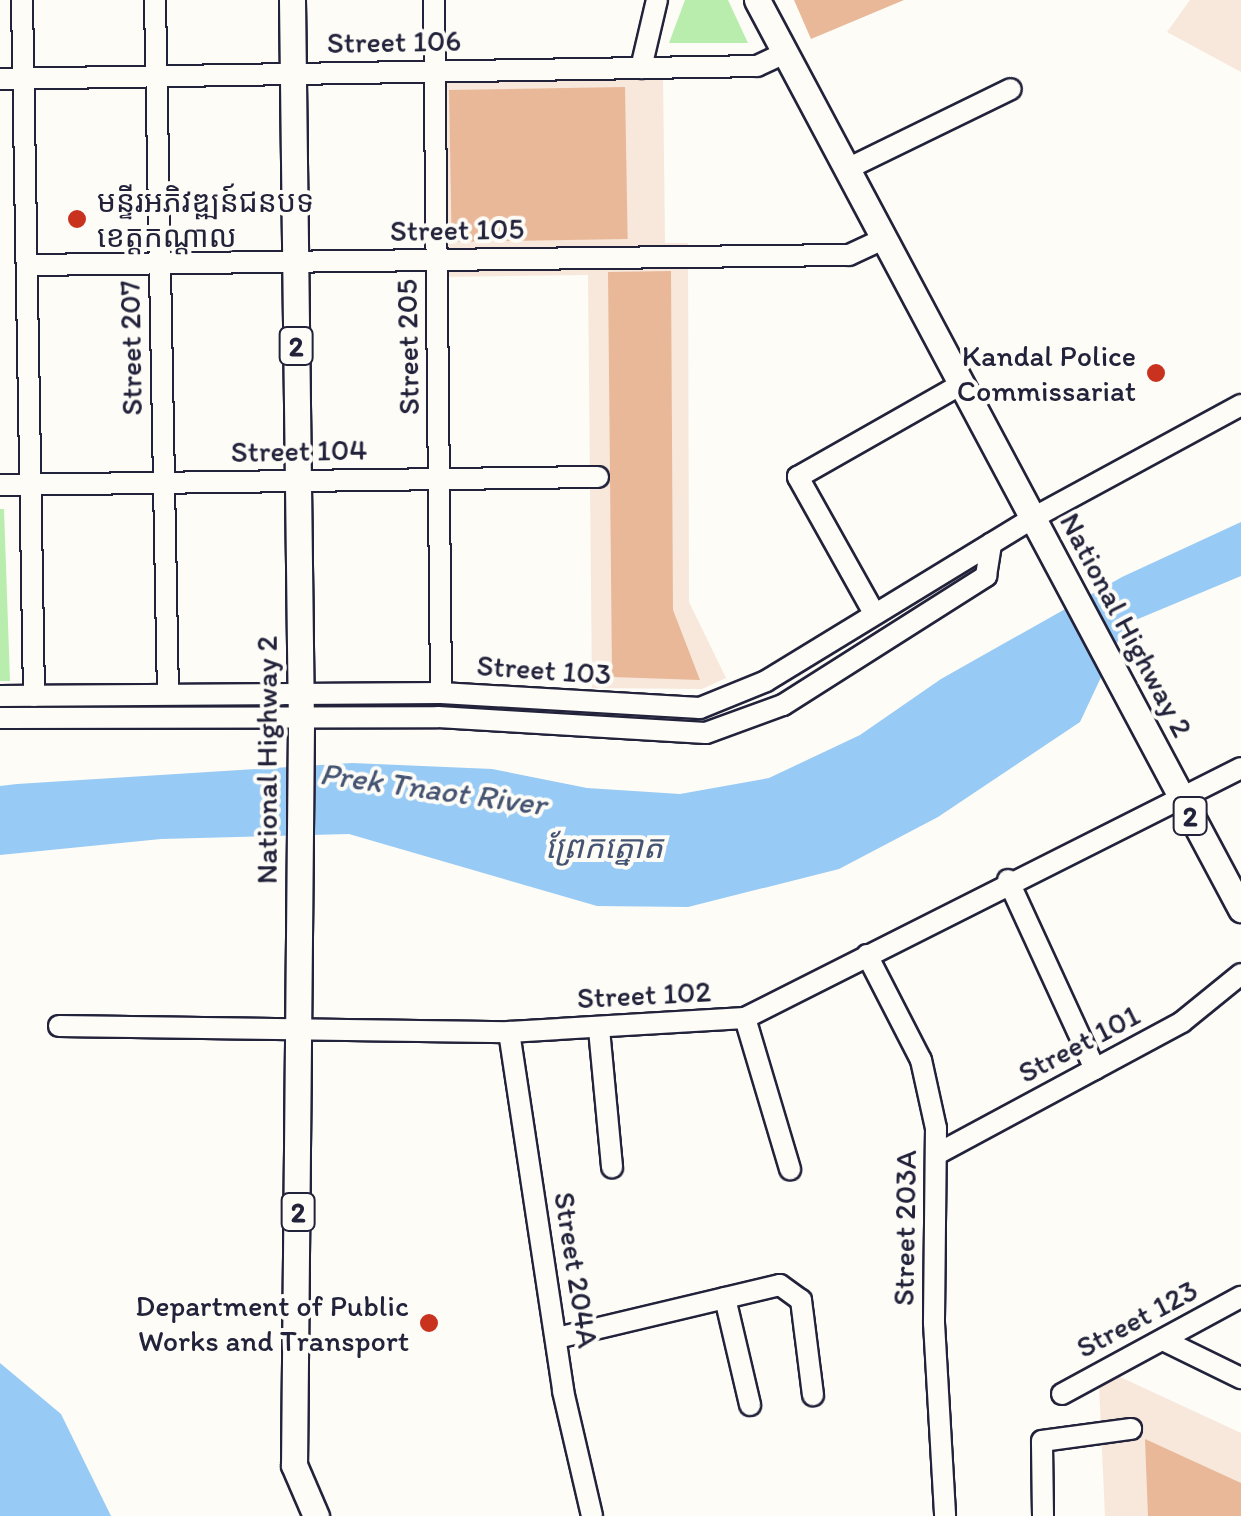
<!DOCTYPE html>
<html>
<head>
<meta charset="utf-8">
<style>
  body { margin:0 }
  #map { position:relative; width:1241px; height:1516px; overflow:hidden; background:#fdfcf7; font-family:Itim,"Noto Sans Khmer",sans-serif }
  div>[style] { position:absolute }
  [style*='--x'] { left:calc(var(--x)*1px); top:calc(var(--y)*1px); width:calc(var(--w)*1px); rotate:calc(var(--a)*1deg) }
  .built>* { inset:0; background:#f7e8db }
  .green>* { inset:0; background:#b8edae }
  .water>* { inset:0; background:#97caf4 }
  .building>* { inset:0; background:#e8b899; transform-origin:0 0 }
  .roads { filter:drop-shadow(2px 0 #22223b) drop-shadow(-2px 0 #22223b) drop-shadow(0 2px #22223b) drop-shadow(0 -2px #22223b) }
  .minor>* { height:20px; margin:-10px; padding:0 10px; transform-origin:10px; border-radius:10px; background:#fdfcf7 }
  .major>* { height:25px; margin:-12.5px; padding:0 12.5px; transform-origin:12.5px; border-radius:12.5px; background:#fdfcf7 }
  .dots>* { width:28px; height:28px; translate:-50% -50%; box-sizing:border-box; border:5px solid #fdfcf7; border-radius:50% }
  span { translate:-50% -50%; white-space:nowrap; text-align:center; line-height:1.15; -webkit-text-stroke:8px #fdfcf7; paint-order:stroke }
  .shield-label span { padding:2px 8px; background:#fdfcf7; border:2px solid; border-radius:8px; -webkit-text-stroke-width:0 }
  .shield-label { font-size:28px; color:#22223b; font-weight:700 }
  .street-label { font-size:30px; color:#22223b }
  .poi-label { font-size:30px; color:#22223b }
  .left { translate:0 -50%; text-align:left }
  .right { translate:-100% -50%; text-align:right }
  .water-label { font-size:32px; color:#455472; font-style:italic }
</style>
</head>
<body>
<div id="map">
  <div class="built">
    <div style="clip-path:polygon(1190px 0,1241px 0,1241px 72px,1167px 32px)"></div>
    <div style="clip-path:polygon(663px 76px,665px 243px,688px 243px,689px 602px,726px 678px,702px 689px,592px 688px,588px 275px,440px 277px,439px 79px)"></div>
    <div style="clip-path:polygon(1118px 1376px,1241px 1433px,1241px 1516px,1105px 1516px,1099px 1384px)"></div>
  </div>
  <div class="green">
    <div style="clip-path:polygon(685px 0,728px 0,748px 43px,669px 43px)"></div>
    <div style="clip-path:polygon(0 509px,4px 509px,10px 681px,0 681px)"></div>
  </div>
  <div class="water">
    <div style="clip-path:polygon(1241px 522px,1241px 576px,1126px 624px,1080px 722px,938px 817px,839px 869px,688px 907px,597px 906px,349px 834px,161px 839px,0 855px,0 786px,17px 784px,352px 763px,492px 769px,587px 788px,680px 794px,769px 778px,860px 735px,941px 679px,1122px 577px)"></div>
    <div style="clip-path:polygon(0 1363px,61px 1414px,111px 1516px,0 1516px)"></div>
  </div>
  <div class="building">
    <div style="clip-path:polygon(794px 0,904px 0,811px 39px)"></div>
    <div style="left:625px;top:87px;width:152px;height:176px;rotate:89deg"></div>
    <div style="clip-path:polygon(671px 271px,673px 610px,700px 680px,612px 677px,608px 272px)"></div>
    <div style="clip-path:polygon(1145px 1439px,1241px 1483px,1241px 1516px,1148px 1516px)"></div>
  </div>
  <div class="roads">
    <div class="minor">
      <div style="--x:22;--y:0;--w:696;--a:89.01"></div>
      <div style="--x:155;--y:0;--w:694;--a:88.93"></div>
      <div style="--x:434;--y:0;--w:693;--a:89.42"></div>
      <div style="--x:641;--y:68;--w:70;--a:-76.8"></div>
      <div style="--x:0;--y:79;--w:757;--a:-0.98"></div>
      <div style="--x:757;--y:66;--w:31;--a:-25"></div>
      <div style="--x:847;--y:169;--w:182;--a:-26"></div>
      <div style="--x:27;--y:265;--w:822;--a:-0.7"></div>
      <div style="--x:849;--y:255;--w:38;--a:-25"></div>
      <div style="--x:0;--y:485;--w:598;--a:-0.77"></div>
      <div style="--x:874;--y:613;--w:156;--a:-119.2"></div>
      <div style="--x:798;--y:477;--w:189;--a:-29.6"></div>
      <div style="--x:0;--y:696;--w:441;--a:-0.4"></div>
      <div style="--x:441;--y:693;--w:259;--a:3.3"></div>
      <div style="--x:700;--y:708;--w:71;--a:-22.2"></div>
      <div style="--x:766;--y:681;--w:313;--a:-31.4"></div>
      <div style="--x:1033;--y:518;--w:237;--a:-28.5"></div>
      <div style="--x:0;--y:718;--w:438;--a:-0.1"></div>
      <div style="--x:438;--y:717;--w:268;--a:3.4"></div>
      <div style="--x:706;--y:733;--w:82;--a:-20"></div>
      <div style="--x:783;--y:705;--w:241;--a:-32.4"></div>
      <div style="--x:986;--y:576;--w:33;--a:-81"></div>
      <div style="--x:1008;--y:880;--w:208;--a:65.3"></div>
      <div style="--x:867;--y:955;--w:118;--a:62.8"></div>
      <div style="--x:921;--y:1060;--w:70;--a:77.6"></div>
      <div style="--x:936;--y:1128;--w:195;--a:90.6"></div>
      <div style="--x:934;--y:1323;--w:193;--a:86.7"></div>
      <div style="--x:745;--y:1018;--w:158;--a:73.4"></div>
      <div style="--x:59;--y:1026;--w:450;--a:0.8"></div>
      <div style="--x:509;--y:1032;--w:236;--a:-3.4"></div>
      <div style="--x:745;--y:1018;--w:555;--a:-26.75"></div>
      <div style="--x:599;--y:1029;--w:139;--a:84.6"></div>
      <div style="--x:509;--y:1032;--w:363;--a:81.4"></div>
      <div style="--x:563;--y:1391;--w:128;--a:76.9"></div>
      <div style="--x:937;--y:1154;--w:278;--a:-28.3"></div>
      <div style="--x:1182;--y:1022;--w:76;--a:-39.1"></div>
      <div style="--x:725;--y:1298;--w:110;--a:76.8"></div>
      <div style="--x:557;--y:1338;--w:229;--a:-13.4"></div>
      <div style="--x:780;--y:1285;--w:26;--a:36"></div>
      <div style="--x:801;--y:1300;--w:96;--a:82.8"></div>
      <div style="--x:1163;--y:1340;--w:87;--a:26"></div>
      <div style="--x:1062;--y:1394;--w:204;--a:-28.5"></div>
      <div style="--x:1043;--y:1516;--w:75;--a:-90.8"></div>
      <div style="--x:1042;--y:1441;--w:90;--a:-7.7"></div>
    </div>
    <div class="major">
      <div style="--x:292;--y:0;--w:725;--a:89.29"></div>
      <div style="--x:301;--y:725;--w:740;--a:90.54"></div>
      <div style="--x:294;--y:1465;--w:56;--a:66.7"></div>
      <div style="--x:757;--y:0;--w:1030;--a:61.97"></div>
    </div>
  </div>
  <div class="dots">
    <div style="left:77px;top:219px;background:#c8321e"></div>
    <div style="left:1156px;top:373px;background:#c8321e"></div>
    <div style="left:429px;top:1323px;background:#c8321e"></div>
  </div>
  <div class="shield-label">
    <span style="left:296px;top:346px">2</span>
    <span style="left:1190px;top:816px">2</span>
    <span style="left:298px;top:1212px">2</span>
  </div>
  <div class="street-label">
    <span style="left:394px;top:42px;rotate:-1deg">Street 106</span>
    <span style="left:457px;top:230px;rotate:-1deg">Street 105</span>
    <span style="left:408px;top:347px;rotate:-91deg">Street 205</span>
    <span style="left:131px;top:348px;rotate:-91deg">Street 207</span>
    <span style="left:299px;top:451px;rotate:-1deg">Street 104</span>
    <span style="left:1126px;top:625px;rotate:62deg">National Highway 2</span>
    <span style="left:544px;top:670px;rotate:4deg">Street 103</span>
    <span style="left:267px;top:760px;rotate:-90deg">National Highway 2</span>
    <span style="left:644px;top:995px;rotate:-3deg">Street 102</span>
    <span style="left:1079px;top:1044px;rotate:-28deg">Street 101</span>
    <span style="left:905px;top:1228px;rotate:-89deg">Street 203A</span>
    <span style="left:576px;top:1270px;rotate:81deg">Street 204A</span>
    <span style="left:1137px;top:1319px;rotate:-28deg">Street 123</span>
  </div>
  <div class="poi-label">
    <span class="left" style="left:97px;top:219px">មន្ទីរអភិវឌ្ឍន៍ជនបទ<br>ខេត្តកណ្តាល</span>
    <span class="right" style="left:1136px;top:373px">Kandal Police<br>Commissariat</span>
    <span class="right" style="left:409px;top:1323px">Department of Public<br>Works and Transport</span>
  </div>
  <div class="water-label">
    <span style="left:433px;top:789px;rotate:8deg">Prek Tnaot River</span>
    <span style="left:604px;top:847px">ព្រែកត្នោត</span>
  </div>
</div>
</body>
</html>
